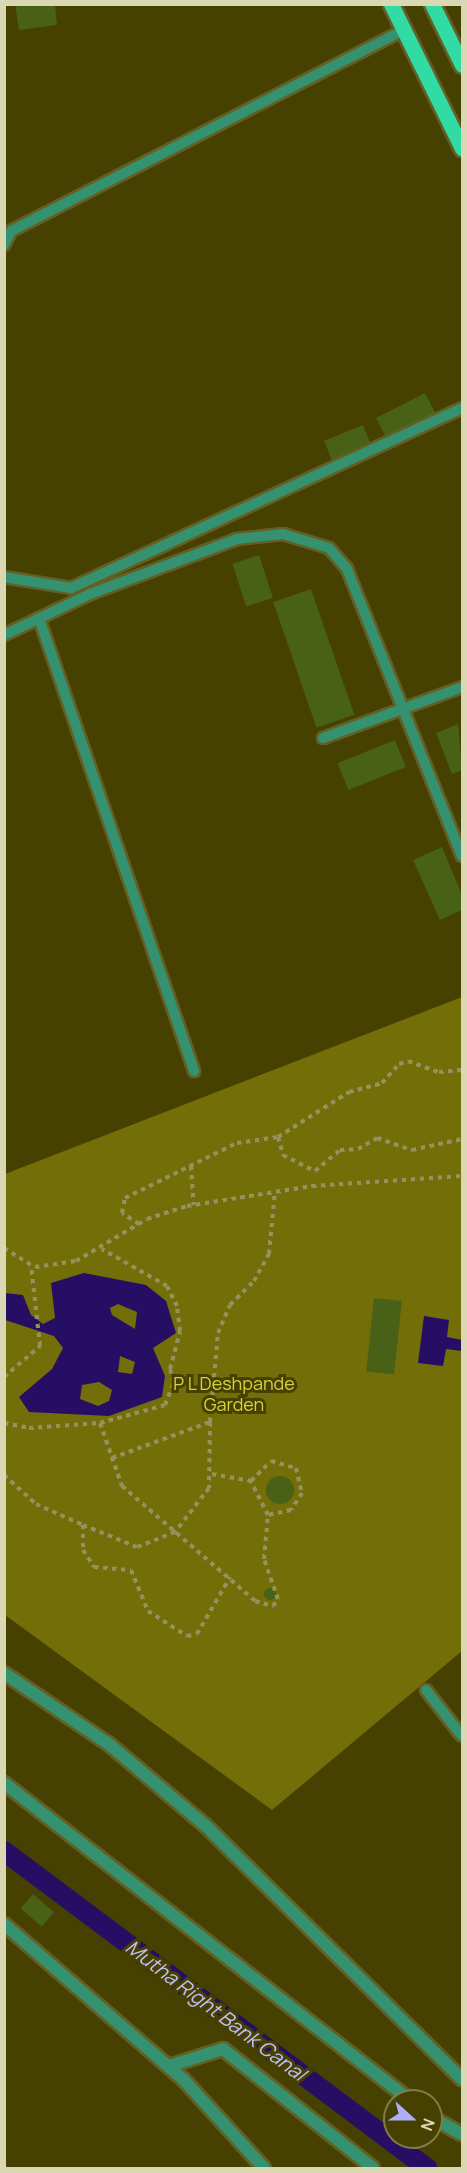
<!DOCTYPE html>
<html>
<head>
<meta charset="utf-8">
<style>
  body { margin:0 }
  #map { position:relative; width:467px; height:2173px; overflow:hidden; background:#464100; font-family:Manrope,sans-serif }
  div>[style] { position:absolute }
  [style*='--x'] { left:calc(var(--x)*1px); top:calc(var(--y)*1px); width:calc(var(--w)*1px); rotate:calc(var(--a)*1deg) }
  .green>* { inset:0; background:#746e09 }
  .water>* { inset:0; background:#250e63 }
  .canal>* { height:20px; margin:-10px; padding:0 10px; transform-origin:10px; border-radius:10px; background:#250e63 }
  .building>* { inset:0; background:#496017; transform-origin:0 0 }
  .round { border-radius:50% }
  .path>* { height:4px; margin-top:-2px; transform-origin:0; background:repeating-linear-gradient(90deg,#959260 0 4.5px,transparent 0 9px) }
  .roads { filter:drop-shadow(2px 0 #645f24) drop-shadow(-2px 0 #645f24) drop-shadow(0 2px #645f24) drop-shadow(0 -2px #645f24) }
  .lane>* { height:10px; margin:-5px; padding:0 5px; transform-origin:5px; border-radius:5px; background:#349270 }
  .street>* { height:12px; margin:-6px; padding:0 6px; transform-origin:6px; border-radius:6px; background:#349270 }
  .primary>* { height:15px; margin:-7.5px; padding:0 7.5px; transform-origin:7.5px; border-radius:7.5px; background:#31dba4 }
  span { translate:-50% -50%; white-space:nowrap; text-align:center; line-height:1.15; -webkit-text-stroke:6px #464100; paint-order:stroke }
  .park-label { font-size:18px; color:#dad03f }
  .water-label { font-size:20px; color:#c0bff7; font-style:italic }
  .frame { position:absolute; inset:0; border:6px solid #dad8b3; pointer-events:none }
  .north { position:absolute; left:383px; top:2089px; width:60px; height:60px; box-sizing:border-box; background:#464100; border:2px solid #817d48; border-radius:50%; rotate:111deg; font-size:16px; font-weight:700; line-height:24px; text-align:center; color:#dad8b3 }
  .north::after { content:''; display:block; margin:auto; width:21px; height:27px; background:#b0adfa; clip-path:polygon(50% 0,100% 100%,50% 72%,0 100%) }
</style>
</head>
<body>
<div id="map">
  <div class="green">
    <div style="clip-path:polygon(462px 997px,462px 1651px,272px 1810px,5px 1615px,5px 1174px)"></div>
  </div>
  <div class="water">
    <div style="clip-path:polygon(evenodd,84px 1273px,146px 1285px,166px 1301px,176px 1333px,153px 1348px,165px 1376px,162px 1397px,109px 1416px,29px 1412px,19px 1397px,52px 1369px,63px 1348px,54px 1336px,5px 1320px,5px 1293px,23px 1295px,31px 1315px,43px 1324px,55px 1318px,51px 1283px,84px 1273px,118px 1304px,137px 1312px,135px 1329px,112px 1315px,110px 1308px,118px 1304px,84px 1273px,120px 1356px,135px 1362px,132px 1374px,118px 1372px,120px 1356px,84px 1273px,99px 1382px,112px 1390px,109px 1401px,98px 1406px,80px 1399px,82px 1385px,99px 1382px)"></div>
    <div style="clip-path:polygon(424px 1316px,449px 1320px,447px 1337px,462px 1340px,462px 1351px,446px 1349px,443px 1366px,418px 1363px)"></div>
  </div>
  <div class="canal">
    <div style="--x:4;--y:1851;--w:529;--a:36.85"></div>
  </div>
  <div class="building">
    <div style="clip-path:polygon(15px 4px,55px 4px,57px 25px,19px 30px)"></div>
    <div style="left:425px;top:393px;width:25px;height:55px;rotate:63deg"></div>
    <div style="left:363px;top:425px;width:24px;height:42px;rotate:68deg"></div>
    <div style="left:259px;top:555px;width:45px;height:28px;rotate:72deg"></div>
    <div style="left:311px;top:589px;width:133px;height:40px;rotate:71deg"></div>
    <div style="clip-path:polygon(458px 724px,462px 770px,452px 774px,436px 733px)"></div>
    <div style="left:395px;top:740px;width:29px;height:62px;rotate:68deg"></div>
    <div style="clip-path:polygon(442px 847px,462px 895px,462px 910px,440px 920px,413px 860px)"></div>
    <div style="left:374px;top:1298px;width:28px;height:74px;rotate:6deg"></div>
    <div class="round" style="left:266px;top:1476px;width:28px;height:28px"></div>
    <div class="round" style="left:264px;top:1588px;width:12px;height:12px"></div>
    <div style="left:33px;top:1894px;width:28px;height:19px;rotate:41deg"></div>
  </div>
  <div class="path">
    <div style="--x:278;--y:1137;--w:84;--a:-32.4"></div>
    <div style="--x:349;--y:1092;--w:34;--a:-15"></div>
    <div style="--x:382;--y:1083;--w:25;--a:-48"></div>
    <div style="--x:399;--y:1064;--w:9;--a:-18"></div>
    <div style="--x:408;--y:1061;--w:33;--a:20"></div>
    <div style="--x:439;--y:1072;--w:23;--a:-5"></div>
    <div style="--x:191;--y:1166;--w:39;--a:86"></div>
    <div style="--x:139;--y:1224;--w:20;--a:-147"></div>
    <div style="--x:122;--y:1213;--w:15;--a:-79"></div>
    <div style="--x:125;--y:1198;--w:125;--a:-26.2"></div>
    <div style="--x:237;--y:1143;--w:41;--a:-8.3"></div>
    <div style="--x:278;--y:1137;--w:19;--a:74"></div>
    <div style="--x:283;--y:1155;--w:36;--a:27"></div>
    <div style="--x:315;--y:1171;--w:33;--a:-40"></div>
    <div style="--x:340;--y:1150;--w:18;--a:-3"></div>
    <div style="--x:358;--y:1149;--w:22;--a:-30"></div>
    <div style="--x:377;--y:1138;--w:37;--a:19"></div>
    <div style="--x:412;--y:1150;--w:51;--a:-12.4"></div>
    <div style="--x:4;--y:1248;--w:36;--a:32"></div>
    <div style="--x:35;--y:1267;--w:41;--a:-8.3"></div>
    <div style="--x:76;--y:1261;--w:82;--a:-30.6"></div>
    <div style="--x:147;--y:1219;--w:42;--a:-18"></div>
    <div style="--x:187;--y:1206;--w:127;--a:-9.1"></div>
    <div style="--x:312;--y:1186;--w:150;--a:-3.8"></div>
    <div style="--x:4;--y:1377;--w:48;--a:-40.7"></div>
    <div style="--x:40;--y:1346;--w:81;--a:-96.3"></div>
    <div style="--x:210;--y:1422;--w:66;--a:90.9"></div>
    <div style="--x:209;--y:1488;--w:56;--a:127.7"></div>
    <div style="--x:175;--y:1532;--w:41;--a:158.5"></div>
    <div style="--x:137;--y:1547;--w:58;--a:-157.8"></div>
    <div style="--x:83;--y:1525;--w:25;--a:90"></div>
    <div style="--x:83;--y:1550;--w:20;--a:57"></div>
    <div style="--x:94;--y:1567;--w:37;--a:5"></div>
    <div style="--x:131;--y:1570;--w:44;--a:67.5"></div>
    <div style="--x:148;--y:1611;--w:46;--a:32.7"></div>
    <div style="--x:187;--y:1636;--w:10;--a:-11"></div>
    <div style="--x:197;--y:1634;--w:66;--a:-59.9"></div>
    <div style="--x:4;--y:1423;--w:25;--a:11"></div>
    <div style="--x:29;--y:1428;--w:71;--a:-4"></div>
    <div style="--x:100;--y:1423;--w:67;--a:-15.5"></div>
    <div style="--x:165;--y:1405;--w:25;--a:-69"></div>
    <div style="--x:174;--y:1382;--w:14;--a:-107"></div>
    <div style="--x:170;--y:1369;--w:39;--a:-75"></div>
    <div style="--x:180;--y:1331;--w:25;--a:-97"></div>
    <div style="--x:177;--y:1306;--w:22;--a:-117"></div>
    <div style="--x:167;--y:1286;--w:75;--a:-150.4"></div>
    <div style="--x:100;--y:1423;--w:67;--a:70.8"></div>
    <div style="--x:122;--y:1486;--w:176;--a:40.8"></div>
    <div style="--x:255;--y:1601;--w:19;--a:16"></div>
    <div style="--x:273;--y:1606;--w:9;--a:-54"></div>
    <div style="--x:278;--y:1599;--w:42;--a:-109.3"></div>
    <div style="--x:264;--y:1559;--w:44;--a:-84.8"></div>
    <div style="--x:268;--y:1515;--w:38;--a:-117"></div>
    <div style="--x:112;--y:1458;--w:104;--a:-20.2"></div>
    <div style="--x:210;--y:1422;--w:89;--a:-84.9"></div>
    <div style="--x:218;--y:1333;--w:30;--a:-67"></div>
    <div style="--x:230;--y:1305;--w:34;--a:-45"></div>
    <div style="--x:254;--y:1281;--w:31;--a:-61"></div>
    <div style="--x:269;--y:1254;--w:63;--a:-84.6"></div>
    <div style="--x:212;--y:1474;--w:40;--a:10"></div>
    <div style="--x:251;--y:1481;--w:28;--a:-45"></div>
    <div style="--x:271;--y:1461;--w:26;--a:16"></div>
    <div style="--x:296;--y:1468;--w:26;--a:77"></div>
    <div style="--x:302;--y:1493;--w:20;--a:123"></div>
    <div style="--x:291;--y:1510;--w:24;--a:168"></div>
    <div style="--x:4;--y:1475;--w:43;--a:42.2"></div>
    <div style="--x:36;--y:1504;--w:51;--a:24.1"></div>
  </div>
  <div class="roads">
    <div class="lane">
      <div style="--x:4;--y:245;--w:16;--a:-63"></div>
      <div style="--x:11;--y:231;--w:441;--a:-27.1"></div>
      <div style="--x:4;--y:577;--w:68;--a:9.3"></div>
      <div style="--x:71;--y:588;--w:430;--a:-24.7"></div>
      <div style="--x:39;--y:618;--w:479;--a:71.1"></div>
      <div style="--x:4;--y:635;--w:95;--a:-25.5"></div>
      <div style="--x:90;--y:594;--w:157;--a:-20.5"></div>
      <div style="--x:237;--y:539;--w:46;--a:-6.2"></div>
      <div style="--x:283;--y:534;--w:48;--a:16.9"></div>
      <div style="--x:329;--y:548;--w:28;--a:49"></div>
      <div style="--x:347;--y:569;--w:309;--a:68.2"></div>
      <div style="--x:323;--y:738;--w:148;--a:-20.1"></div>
      <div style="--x:426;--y:1690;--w:58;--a:52"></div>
    </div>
    <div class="street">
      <div style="--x:4;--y:1673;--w:128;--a:34.2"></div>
      <div style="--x:110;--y:1745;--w:126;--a:40.2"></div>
      <div style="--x:206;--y:1826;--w:360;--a:44.7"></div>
      <div style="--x:4;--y:1783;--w:517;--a:38"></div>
      <div style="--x:4;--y:1924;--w:237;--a:40.9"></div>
      <div style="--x:183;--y:2079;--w:120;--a:47.7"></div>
      <div style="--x:169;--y:2066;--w:57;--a:-17.5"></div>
      <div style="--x:223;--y:2049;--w:191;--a:38.4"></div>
      <div style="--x:431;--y:2117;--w:35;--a:29"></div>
    </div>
    <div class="primary">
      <div style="--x:391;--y:4;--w:161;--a:63.8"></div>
      <div style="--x:432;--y:4;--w:68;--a:63.8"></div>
    </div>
  </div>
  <div class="park-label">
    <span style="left:234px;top:1394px">P L Deshpande<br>Garden</span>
  </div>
  <div class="water-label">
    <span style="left:216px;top:2010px;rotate:37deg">Mutha Right Bank Canal</span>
  </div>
  <div class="frame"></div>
  <div class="north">N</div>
</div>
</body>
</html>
